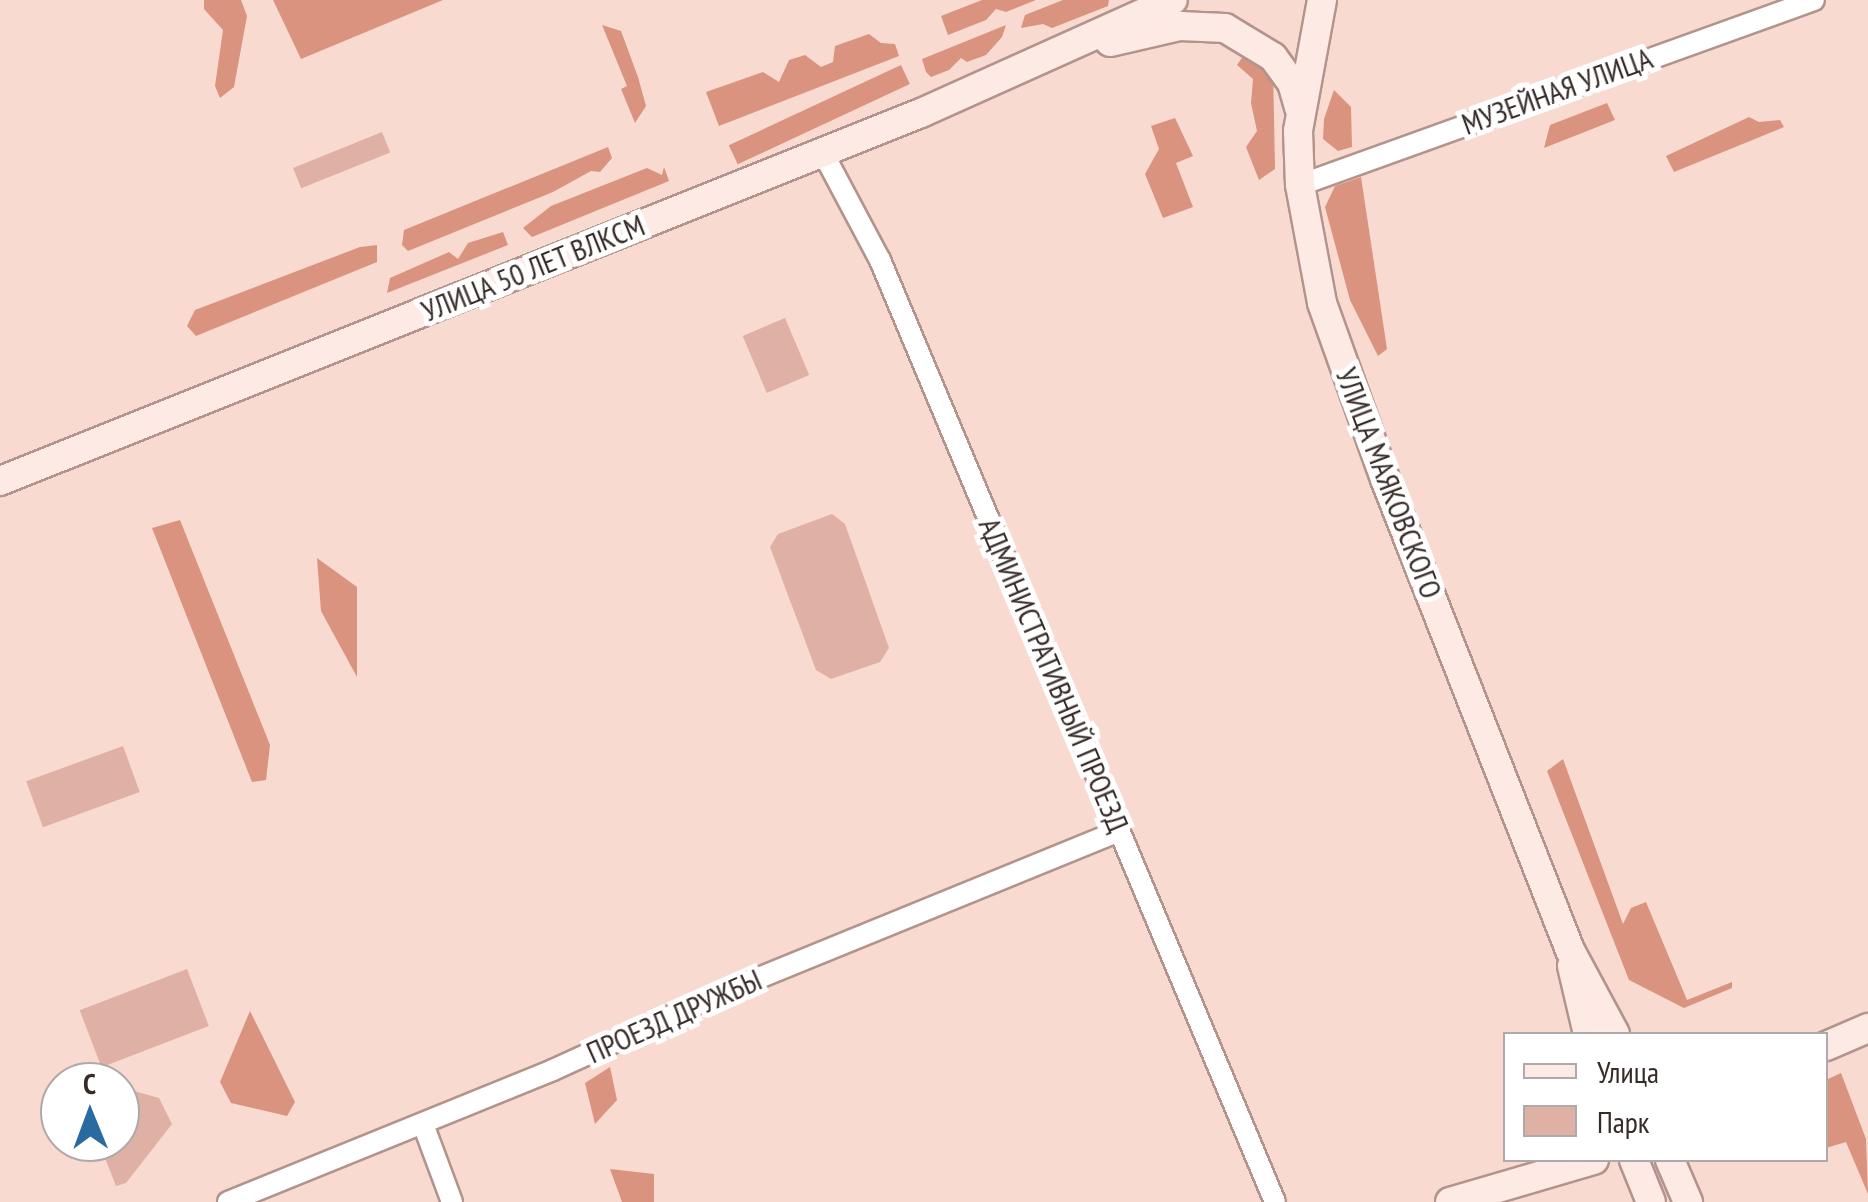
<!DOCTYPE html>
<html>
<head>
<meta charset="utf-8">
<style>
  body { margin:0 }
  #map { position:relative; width:1868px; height:1202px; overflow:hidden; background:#f9dad0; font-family:"PT Sans Narrow",sans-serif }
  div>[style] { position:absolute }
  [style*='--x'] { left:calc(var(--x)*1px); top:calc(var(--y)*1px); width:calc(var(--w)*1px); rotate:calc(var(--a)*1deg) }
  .green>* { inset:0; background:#dfb1a4; transform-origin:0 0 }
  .forest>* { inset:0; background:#da937e; transform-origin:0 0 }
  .roads { filter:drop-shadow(2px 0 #b2948c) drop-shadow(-2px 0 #b2948c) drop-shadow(0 2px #b2948c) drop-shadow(0 -2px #b2948c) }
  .minor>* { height:20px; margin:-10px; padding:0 10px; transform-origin:10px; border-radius:10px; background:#fff }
  .secondary>* { height:28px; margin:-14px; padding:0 14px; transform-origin:14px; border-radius:14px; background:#fdeae4 }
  span { translate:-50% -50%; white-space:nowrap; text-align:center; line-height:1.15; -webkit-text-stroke:10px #fff; paint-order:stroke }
  .street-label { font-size:30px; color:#372b28 }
  .legend { position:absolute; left:1503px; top:1032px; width:325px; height:130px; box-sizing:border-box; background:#fff; border:2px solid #afaaa9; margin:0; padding:12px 18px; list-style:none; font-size:30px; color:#372b28 }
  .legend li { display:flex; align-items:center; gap:20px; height:50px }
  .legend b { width:50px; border:2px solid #afaaa9 }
  .north { position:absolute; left:40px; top:1062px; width:100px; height:100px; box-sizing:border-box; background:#fff; border:2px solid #afaaa9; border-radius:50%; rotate:359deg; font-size:28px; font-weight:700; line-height:40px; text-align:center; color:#372b28 }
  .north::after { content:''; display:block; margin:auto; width:35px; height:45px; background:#296aa0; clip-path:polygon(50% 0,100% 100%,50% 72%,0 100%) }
</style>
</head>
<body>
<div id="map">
  <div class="green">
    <div style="left:382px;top:132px;width:22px;height:96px;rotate:68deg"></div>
    <div style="left:785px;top:318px;width:62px;height:46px;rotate:67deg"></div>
    <div style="clip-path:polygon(832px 514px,845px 524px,889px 648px,880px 662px,831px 679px,816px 670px,770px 547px,778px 534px)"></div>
    <div style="left:123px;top:746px;width:49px;height:103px;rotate:70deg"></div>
    <div style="left:187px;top:969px;width:61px;height:115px;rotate:69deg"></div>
    <div style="clip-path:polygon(120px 1087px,159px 1098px,172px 1124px,126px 1183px,116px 1186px,105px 1158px,95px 1161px,88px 1142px,120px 1142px)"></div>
  </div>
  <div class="forest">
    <div style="clip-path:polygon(204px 0,241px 0,247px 16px,234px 87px,220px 98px,215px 86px,223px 30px,204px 9px)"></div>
    <div style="clip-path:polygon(273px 0,443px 0,301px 59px)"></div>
    <div style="clip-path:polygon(982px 0,1036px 0,1006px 12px,996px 9px,986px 20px,948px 35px,941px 16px)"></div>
    <div style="clip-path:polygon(1063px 0,1109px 0,1108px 6px,1052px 28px,1043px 24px,1021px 28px,1025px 15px)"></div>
    <div style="clip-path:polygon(602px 25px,621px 31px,638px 77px,646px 106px,635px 123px,621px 89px,627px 86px)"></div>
    <div style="clip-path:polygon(1006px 25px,1002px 37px,986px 55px,967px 62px,961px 58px,949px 70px,931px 77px,926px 72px,922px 59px)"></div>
    <div style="clip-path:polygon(869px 34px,881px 43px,895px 44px,899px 56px,719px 126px,706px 92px,763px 72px,779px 82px,789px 60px,805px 55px,821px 67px,833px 62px,835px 46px)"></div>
    <div style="clip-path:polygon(1248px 49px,1273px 67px,1275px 169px,1259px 180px,1246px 147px,1257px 131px,1251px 103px,1253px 79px,1237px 65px)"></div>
    <div style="left:901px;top:65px;width:21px;height:190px;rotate:65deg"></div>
    <div style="clip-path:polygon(1334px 90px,1351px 107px,1352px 147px,1338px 151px,1323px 139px,1324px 119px)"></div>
    <div style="clip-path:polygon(1607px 103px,1615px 120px,1544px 148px,1550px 125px)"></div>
    <div style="clip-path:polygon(1749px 117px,1759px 122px,1780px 120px,1784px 127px,1674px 172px,1666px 156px)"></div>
    <div style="clip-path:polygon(1175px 118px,1193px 156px,1176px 163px,1193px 207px,1163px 218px,1145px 174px,1159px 149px,1151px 126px)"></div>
    <div style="clip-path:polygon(608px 147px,612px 158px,600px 172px,591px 171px,553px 192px,408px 251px,402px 245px,404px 230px)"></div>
    <div style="clip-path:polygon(664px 167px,669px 181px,532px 237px,523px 228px,551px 206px,647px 168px,662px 175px)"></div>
    <div style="clip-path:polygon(1361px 177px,1387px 349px,1378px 356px,1350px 300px,1325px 207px,1335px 186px)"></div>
    <div style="clip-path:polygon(503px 232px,508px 245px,387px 293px,390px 278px,449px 252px,458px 259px,468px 243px)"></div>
    <div style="clip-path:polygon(377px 245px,377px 262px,196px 336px,187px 326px,195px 310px,360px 247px)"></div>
    <div style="clip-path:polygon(180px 520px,270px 745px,266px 780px,252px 782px,152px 528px)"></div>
    <div style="clip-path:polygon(317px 558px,357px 587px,357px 677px,321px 611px)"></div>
    <div style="clip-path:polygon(1563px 759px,1623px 924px,1631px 908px,1646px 902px,1687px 1000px,1732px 982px,1732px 988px,1684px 1008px,1629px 980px,1547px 771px)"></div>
    <div style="clip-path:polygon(250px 1011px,295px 1102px,287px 1116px,231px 1103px,220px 1082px)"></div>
    <div style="clip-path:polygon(610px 1067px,617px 1100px,595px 1124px,585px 1083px)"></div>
    <div style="clip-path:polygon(1841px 1073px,1866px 1139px,1868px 1194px,1846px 1142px,1826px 1148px,1826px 1080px)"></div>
    <div style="clip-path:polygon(610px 1169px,654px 1174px,654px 1202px,622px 1202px)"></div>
  </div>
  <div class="roads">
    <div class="minor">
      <div style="--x:823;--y:153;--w:121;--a:62"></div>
      <div style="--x:880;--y:260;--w:1021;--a:67.25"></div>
      <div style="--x:1300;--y:185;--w:546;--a:-19.79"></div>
      <div style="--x:423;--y:1124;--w:83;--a:69.6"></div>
      <div style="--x:228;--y:1202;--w:351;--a:-22.1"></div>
      <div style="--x:553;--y:1070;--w:186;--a:-24.5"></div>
      <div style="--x:722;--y:993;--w:429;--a:-22.2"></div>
    </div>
    <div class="secondary">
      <div style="--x:1322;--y:0;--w:133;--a:100.4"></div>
      <div style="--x:1298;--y:131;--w:54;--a:87.9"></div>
      <div style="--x:1300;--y:185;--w:120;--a:79.4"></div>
      <div style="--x:1322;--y:303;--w:187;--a:70.3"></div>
      <div style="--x:1385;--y:479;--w:506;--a:68.56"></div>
      <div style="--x:1570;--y:950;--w:95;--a:61.8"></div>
      <div style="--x:1110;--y:42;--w:72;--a:-12.9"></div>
      <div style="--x:1180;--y:26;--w:45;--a:2.5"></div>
      <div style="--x:1225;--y:28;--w:56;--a:31.1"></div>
      <div style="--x:1273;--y:57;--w:32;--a:54"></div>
      <div style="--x:1292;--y:83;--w:26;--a:74"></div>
      <div style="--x:0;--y:481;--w:992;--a:-21.78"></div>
      <div style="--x:921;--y:113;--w:276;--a:-24.2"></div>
      <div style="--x:1572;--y:966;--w:70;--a:76.8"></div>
      <div style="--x:1826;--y:1046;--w:46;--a:-23.2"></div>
      <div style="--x:1634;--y:1160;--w:45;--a:68"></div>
      <div style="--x:1670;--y:1160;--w:46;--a:66.8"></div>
      <div style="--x:1450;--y:1202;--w:150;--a:-16.3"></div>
    </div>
  </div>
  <div class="street-label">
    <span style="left:1557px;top:91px;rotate:-20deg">МУЗЕЙНАЯ УЛИЦА</span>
    <span style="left:533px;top:268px;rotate:-22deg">УЛИЦА 50 ЛЕТ ВЛКСМ</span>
    <span style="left:1389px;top:483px;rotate:69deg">УЛИЦА МАЯКОВСКОГО</span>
    <span style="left:1054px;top:675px;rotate:67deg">АДМИНИСТРАТИВНЫЙ ПРОЕЗД</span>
    <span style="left:674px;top:1016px;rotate:-24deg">ПРОЕЗД ДРУЖБЫ</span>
  </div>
  <ul class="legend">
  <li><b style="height:12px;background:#fdeae4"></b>Улица</li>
  <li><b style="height:28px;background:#dfb1a4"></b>Парк</li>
  </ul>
  <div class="north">С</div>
</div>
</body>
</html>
